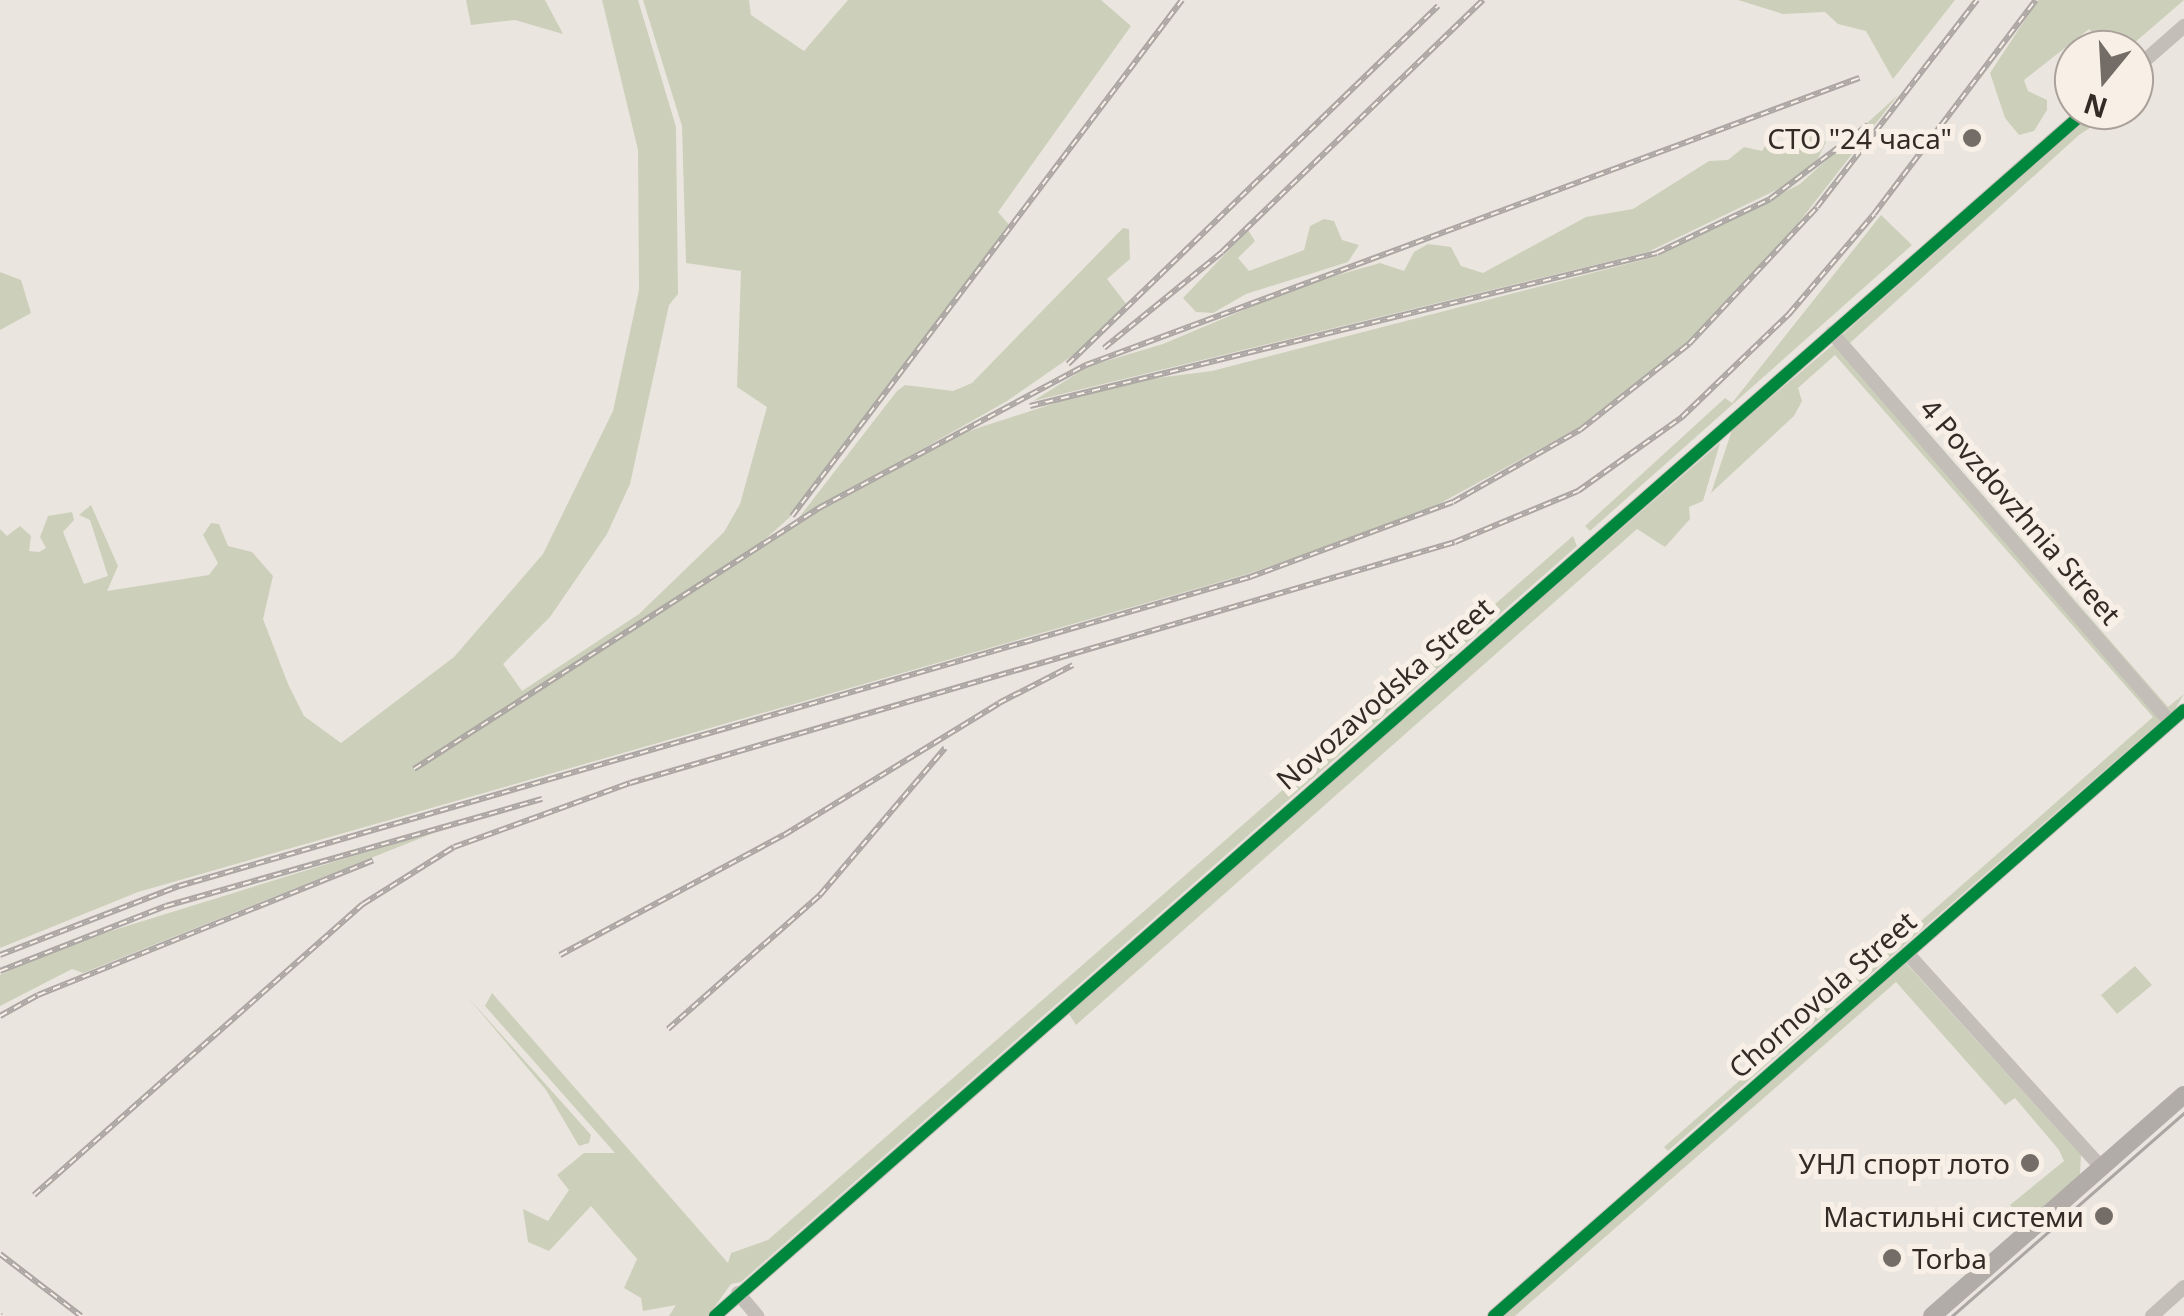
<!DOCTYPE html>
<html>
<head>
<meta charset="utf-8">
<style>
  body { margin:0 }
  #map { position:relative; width:2184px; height:1316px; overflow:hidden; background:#ebe5df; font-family:"Noto Sans",sans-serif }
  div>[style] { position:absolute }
  .green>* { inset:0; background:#ccd0ba }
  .minor>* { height:14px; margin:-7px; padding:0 7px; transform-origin:7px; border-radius:7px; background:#c4beb8 }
  .major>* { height:18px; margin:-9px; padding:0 9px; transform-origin:9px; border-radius:9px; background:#b2aca8 }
  .tram>* { height:2.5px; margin:-1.25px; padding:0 1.25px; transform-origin:1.25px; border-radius:1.25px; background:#aba6a3 }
  .rail>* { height:6px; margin-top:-3px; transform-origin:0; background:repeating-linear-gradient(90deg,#f8f0e6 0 8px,#aba6a3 0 16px); box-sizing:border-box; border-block:2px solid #aba6a3 }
  .cycleway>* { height:12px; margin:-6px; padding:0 6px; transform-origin:6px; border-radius:6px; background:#00873e }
  .dots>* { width:28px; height:28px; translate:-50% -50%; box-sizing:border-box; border:5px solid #f8f0e6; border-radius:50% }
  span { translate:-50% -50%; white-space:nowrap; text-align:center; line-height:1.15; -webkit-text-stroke:10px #f8f0e6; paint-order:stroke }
  .poi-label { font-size:28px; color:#342b27 }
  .right { translate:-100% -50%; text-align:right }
  .left { translate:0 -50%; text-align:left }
  .street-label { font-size:28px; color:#342b27 }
  .north { position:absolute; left:2054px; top:30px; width:100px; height:100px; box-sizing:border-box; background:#f8f0e6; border:2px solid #aaa19a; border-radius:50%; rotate:198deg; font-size:28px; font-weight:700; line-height:40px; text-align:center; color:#342b27 }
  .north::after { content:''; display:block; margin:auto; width:35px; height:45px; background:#746c67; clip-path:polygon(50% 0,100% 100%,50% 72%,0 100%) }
</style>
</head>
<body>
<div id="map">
  <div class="green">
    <i style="clip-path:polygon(466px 0,545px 0,563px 34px,515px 20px,471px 25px)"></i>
    <i style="clip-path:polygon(602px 0,638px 0,676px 127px,678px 294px,669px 305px,630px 484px,607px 534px,550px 617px,503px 664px,522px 691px,639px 614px,724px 532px,740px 504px,767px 407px,737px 387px,741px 271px,686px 263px,682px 126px,643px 0,749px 0,751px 15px,804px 51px,848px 0,1101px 0,1131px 26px,998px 212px,1010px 226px,800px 508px,743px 559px,539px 691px,819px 511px,950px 437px,1117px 383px,1212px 371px,1658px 256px,1800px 184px,1898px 95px,1779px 248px,1688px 343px,1578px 428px,1415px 517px,1251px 573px,138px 892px,0 948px,0 529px,7px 536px,20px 526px,31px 536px,29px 551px,39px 552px,46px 548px,40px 537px,48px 516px,72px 512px,74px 520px,63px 532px,84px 584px,108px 576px,90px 520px,79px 515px,91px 505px,118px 566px,107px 591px,209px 575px,218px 563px,203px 535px,211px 523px,219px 524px,228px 546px,252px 552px,273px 576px,263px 619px,288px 684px,304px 716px,341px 743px,454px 657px,543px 554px,613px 411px,639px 290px,638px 150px)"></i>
    <i style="clip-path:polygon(1738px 0,1955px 0,1893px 79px,1866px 31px,1838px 24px,1825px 12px,1783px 14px)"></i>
    <i style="clip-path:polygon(2038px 0,2184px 0,2126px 50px,2107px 50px,2089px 29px,2024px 80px,2028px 91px,2047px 100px,2047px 110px,2034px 131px,2019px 135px,2005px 118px,1990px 73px)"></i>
    <i style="clip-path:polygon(2097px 110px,2117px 110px,2079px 135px,1850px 343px,2168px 707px,2184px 694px,2172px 714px,1841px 336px)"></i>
    <i style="clip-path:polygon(1818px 132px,1826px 142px,1814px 167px,1797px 180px,1648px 252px,1033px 401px,1089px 366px,1163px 344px,1303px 285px,1380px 263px,1404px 271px,1414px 252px,1428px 244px,1451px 247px,1461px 266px,1483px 273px,1586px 217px,1633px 209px,1709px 161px,1728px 160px,1744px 147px,1762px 151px,1769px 140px,1784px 143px)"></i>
    <i style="clip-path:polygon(1881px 215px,1912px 245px,1590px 531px,1585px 526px,1725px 398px,1732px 403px)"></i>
    <i style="clip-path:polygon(1324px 219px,1334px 221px,1342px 240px,1359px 245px,1348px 262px,1246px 294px,1213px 313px,1196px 312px,1183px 298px,1248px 230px,1255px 241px,1238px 258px,1249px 271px,1304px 250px,1310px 226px)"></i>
    <i style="clip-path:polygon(1123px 228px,1129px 229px,1130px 259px,1107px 279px,1127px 305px,1085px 347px,1007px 401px,797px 520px,897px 391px,905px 385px,953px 391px,972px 383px)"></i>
    <i style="clip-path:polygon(0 272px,21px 280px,31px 313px,0 330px)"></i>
    <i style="clip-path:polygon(1835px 343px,2163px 719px,1668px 1151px,1664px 1147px,2153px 717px,1835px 355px,1798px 388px,1802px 401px,1794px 416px,1711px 493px,1732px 430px)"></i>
    <i style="clip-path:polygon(1720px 443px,1703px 501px,1689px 507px,1690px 519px,1665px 547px,1637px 529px,1076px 1025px,1067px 1011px)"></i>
    <i style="clip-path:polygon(1573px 536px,1577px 546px,741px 1282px,731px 1284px,708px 1316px,669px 1316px,676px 1305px,643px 1311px,641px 1298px,624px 1288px,637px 1259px,591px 1206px,549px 1251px,528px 1242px,523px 1209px,548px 1221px,569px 1190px,557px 1175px,584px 1153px,615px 1153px,485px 1006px,492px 993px,728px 1263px,731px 1253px,768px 1240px)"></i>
    <i style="clip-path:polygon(456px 824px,83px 973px,72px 969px,0 1006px,0 975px,59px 947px)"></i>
    <i style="clip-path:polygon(1905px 962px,2081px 1155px,2080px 1175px,2026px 1222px,2010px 1205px,2064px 1161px,2059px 1150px,2015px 1098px,2005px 1105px,1896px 982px,1515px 1316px,1501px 1316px)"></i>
    <i style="clip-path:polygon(2135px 966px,2152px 985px,2117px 1014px,2101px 995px)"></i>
    <i style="clip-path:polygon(466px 995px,591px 1135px,589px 1143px,579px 1146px,546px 1090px)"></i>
  </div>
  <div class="minor">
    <i style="left:2134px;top:70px;width:67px;rotate:-41.3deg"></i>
    <i style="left:1832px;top:333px;width:515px;rotate:49.01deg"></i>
    <i style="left:1907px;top:953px;width:290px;rotate:47.8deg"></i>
    <i style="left:738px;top:1293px;width:30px;rotate:50deg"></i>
    <i style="left:715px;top:1316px;width:1827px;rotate:-41.32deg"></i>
    <i style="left:1494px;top:1316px;width:918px;rotate:-41.29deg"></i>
    <i style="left:2152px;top:1316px;width:43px;rotate:-42.2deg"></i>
  </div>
  <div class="major">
    <i style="left:1932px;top:1316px;width:335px;rotate:-41.3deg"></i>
  </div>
  <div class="tram">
    <i style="left:1952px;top:1316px;width:308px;rotate:-41.2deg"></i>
  </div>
  <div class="rail">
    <i style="left:1104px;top:348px;width:152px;rotate:-39.1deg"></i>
    <i style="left:1222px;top:252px;width:363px;rotate:-44deg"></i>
    <i style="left:1068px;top:364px;width:515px;rotate:-44.06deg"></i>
    <i style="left:1030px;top:406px;width:645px;rotate:-13.71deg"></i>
    <i style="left:1657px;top:253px;width:125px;rotate:-25.5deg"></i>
    <i style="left:1770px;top:199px;width:123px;rotate:-37.1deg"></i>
    <i style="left:792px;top:516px;width:647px;rotate:-52.92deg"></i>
    <i style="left:414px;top:769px;width:482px;rotate:-32.8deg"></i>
    <i style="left:819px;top:508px;width:303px;rotate:-28.2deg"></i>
    <i style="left:1086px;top:365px;width:825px;rotate:-20.37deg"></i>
    <i style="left:0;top:955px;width:192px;rotate:-21.1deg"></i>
    <i style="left:179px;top:886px;width:1115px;rotate:-16.09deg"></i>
    <i style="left:1250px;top:577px;width:216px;rotate:-20.3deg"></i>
    <i style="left:1453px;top:502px;width:146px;rotate:-29.6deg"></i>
    <i style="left:1580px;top:430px;width:139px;rotate:-38.3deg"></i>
    <i style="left:1689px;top:344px;width:187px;rotate:-46.9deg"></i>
    <i style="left:1817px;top:207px;width:262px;rotate:-52.3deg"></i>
    <i style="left:560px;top:955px;width:254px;rotate:-28.2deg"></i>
    <i style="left:784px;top:835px;width:252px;rotate:-31.5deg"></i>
    <i style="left:999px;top:703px;width:83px;rotate:-27.2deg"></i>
    <i style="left:0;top:971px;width:178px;rotate:-21.4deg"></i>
    <i style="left:166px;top:906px;width:391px;rotate:-15.9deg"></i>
    <i style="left:0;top:1016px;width:43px;rotate:-28.9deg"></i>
    <i style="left:38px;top:995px;width:361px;rotate:-21.9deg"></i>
    <i style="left:668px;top:1029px;width:203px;rotate:-41.4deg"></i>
    <i style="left:820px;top:895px;width:193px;rotate:-49.6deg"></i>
    <i style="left:34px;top:1195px;width:439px;rotate:-41.5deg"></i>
    <i style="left:363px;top:904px;width:107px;rotate:-32.1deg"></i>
    <i style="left:454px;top:847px;width:187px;rotate:-20deg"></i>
    <i style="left:630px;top:783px;width:859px;rotate:-16.28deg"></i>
    <i style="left:1455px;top:542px;width:133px;rotate:-22.5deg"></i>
    <i style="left:1578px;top:491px;width:128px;rotate:-35.4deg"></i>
    <i style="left:1682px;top:417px;width:149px;rotate:-43.9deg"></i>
    <i style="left:1789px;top:314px;width:131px;rotate:-49.6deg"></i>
    <i style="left:1874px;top:214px;width:268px;rotate:-52.9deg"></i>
    <i style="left:0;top:1254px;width:102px;rotate:37.4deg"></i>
    <i style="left:0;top:1315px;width:1px;rotate:45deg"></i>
  </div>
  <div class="cycleway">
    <i style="left:715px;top:1316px;width:1827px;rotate:-41.32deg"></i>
    <i style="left:1494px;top:1316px;width:918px;rotate:-41.29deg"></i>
  </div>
  <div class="dots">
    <i style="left:1972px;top:138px;background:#746c67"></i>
    <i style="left:2030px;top:1163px;background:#746c67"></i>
    <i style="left:2104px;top:1216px;background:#746c67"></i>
    <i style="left:1892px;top:1258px;background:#746c67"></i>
  </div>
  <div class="poi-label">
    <span class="right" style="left:1952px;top:138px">СТО "24 часа"</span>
    <span class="right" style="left:2010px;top:1163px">УНЛ спорт лото</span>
    <span class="right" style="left:2084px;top:1216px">Мастильні системи</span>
    <span class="left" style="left:1912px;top:1258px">Torba</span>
  </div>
  <div class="street-label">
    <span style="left:2021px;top:511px;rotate:49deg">4 Povzdovzhnia Street</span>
    <span style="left:1384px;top:693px;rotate:-41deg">Novozavodska Street</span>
    <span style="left:1822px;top:994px;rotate:-41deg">Chornovola Street</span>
  </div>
  <div class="north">N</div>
</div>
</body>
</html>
